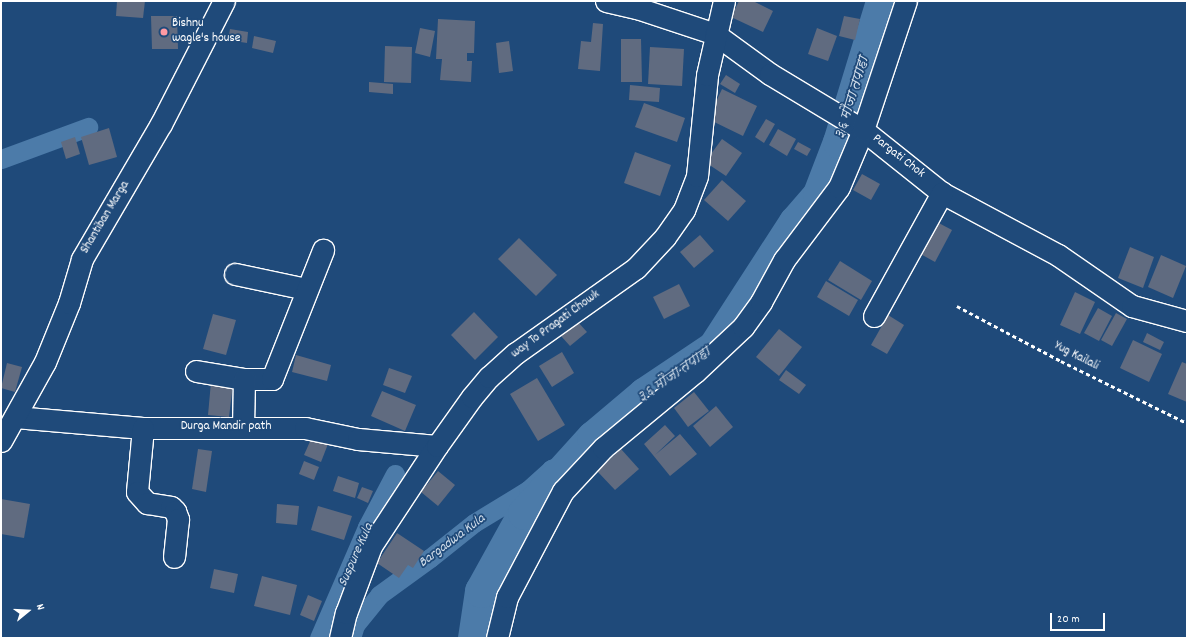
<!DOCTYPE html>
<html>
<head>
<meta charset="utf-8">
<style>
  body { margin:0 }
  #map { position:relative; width:1188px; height:639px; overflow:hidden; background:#1f4a7a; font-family:Dekko,"Playpen Sans Deva",sans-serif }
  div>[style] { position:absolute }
  .canal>* { height:19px; margin:-9.5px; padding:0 9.5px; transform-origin:9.5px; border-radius:9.5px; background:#4c7ba9 }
  .river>* { height:33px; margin:-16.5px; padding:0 16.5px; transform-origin:16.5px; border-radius:16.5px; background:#4c7ba9 }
  .building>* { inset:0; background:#606b80 }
  .path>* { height:2.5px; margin-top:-1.25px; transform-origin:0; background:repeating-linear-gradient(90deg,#fff 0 4px,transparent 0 7px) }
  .roads { filter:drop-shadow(1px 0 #fff) drop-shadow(-1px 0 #fff) drop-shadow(0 1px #fff) drop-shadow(0 -1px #fff) }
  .minor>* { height:21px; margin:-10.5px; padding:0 10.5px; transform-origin:10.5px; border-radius:10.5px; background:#1f4a7a }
  .dots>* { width:11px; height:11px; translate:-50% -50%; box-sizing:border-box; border:2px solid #1f4a7a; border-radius:50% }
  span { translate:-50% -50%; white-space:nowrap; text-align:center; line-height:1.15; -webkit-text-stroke:3.5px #1f4a7a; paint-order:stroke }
  .poi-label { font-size:13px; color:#fff }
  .left { translate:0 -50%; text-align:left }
  .street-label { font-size:13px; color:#fff }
  .water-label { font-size:14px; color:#d2deea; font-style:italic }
  .frame { position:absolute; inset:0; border:2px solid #fff; pointer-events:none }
  .north { position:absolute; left:8px; top:591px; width:40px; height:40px; -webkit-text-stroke:3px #1f4a7a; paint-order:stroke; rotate:72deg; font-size:11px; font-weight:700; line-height:16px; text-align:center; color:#fff }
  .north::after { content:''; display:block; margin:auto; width:14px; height:18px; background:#fff; clip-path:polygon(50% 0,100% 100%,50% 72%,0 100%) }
  .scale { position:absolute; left:1050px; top:613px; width:55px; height:18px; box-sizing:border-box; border:2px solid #fff; border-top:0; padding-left:5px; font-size:12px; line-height:14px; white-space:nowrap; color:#fff; -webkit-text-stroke:3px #1f4a7a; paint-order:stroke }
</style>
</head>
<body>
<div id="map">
  <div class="canal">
    <i style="left:1px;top:159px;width:93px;rotate:-20.2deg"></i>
    <i style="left:319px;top:638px;width:121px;rotate:-66.6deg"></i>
    <i style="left:367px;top:527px;width:60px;rotate:-62.2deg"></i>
    <i style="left:351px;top:638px;width:14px;rotate:-73deg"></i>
    <i style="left:355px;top:625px;width:38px;rotate:-51deg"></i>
    <i style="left:379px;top:595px;width:63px;rotate:-36deg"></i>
    <i style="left:430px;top:558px;width:56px;rotate:-38.5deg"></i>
    <i style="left:474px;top:523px;width:63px;rotate:-31.4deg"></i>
    <i style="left:528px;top:490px;width:31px;rotate:-42deg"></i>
    <i style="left:551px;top:469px;width:20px;rotate:-20deg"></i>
  </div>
  <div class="river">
    <i style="left:474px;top:638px;width:48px;rotate:-81.5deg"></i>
    <i style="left:481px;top:591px;width:89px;rotate:-61.1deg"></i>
    <i style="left:524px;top:513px;width:103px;rotate:-47.8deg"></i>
    <i style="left:593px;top:437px;width:67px;rotate:-40.1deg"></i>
    <i style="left:644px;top:394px;width:84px;rotate:-33.9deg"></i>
    <i style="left:714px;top:347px;width:149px;rotate:-57.1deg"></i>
    <i style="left:795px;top:222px;width:37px;rotate:-49deg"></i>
    <i style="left:819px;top:194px;width:56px;rotate:-69deg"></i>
    <i style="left:839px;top:142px;width:147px;rotate:-73deg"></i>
  </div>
  <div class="building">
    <i style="clip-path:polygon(117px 1px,145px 1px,143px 18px,116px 16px)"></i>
    <i style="clip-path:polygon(739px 1px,753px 1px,773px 11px,763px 32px,731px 17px)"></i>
    <i style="clip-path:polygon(151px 16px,177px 16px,178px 49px,152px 49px)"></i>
    <i style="clip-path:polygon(844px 16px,860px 19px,855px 40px,839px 36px)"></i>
    <i style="clip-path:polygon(438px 19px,475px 21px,474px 53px,467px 53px,467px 61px,472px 61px,471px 82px,440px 80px,442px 59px,436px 59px)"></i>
    <i style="clip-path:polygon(593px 23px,603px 24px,600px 71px,578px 69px,581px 41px,591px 42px)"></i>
    <i style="clip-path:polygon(420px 28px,435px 31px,430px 57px,415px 53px)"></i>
    <i style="clip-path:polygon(817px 28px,837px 36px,828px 61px,808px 54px)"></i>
    <i style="clip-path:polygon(230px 29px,248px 32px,247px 43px,228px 40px)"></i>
    <i style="clip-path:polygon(254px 36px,276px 41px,273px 53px,252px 48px)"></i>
    <i style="clip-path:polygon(621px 39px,641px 39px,642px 82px,621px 82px)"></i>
    <i style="clip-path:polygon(509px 41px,513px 71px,499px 73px,496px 43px)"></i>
    <i style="clip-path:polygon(385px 46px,412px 47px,411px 83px,384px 82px)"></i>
    <i style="clip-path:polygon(650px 47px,684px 49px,682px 86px,648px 84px)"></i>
    <i style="clip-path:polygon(726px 75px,740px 84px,735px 93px,720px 84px)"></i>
    <i style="clip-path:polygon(369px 82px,393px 84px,393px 94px,369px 92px)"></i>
    <i style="clip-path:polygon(630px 85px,660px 88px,659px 102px,629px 100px)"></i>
    <i style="clip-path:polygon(722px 89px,757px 106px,743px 136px,708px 119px)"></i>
    <i style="clip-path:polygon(644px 103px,685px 118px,677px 142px,635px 127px)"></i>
    <i style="clip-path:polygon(766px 119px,775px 124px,764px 143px,755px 137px)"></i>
    <i style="clip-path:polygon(109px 128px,117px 157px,89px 165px,81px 137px)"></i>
    <i style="clip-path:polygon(778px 129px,796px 139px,787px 156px,769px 145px)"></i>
    <i style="clip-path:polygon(75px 137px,80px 154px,66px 159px,61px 142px)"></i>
    <i style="clip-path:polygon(722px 139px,742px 153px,726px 176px,705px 162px)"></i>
    <i style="clip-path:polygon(798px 142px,811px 149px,807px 156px,794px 149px)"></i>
    <i style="clip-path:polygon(635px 152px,671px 165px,660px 196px,624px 183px)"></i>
    <i style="clip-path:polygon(862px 174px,880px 184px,871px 200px,853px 190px)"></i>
    <i style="clip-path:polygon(722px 180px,746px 201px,728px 221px,704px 200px)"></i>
    <i style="clip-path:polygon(933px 220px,952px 230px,935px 262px,915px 251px)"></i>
    <i style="clip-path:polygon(700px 235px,714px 251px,694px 268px,680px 252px)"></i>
    <i style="clip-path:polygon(519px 238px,557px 275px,536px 296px,498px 259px)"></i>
    <i style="clip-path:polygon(1130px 247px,1154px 257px,1143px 288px,1118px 278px)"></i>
    <i style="clip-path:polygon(1161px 255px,1186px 266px,1173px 298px,1148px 287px)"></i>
    <i style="clip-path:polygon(840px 261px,872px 281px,861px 300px,828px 280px)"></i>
    <i style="clip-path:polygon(826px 281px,858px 300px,849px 316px,817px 297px)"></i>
    <i style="clip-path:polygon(679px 284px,690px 306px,664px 319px,653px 297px)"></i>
    <i style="clip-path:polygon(1075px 292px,1095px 302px,1080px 334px,1060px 325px)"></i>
    <i style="clip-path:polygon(1098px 308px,1112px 316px,1099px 341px,1084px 333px)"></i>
    <i style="clip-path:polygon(474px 312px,498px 337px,475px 360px,451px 335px)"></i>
    <i style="clip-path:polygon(1116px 313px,1127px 319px,1112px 346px,1101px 340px)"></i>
    <i style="clip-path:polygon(213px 314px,236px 320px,226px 355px,203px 349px)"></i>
    <i style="clip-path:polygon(888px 315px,904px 325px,887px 354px,871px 345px)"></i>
    <i style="clip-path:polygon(577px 321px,587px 332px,570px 346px,561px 336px)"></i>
    <i style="clip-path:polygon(779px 329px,802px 347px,779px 376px,756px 357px)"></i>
    <i style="clip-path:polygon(1147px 333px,1164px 342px,1160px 350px,1143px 342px)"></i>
    <i style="clip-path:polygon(1133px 340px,1162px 354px,1149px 382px,1120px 368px)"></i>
    <i style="clip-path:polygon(562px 352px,574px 373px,552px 387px,539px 366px)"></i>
    <i style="clip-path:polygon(296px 355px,331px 365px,327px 381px,292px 372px)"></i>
    <i style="clip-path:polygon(1182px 362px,1187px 364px,1187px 402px,1168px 394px)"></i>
    <i style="clip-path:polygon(7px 363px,22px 367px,15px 392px,1px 388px)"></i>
    <i style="clip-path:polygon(389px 368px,412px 376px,405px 393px,383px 385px)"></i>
    <i style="clip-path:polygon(786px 370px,806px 385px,799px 394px,779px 380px)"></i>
    <i style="clip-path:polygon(537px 378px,565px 425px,538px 441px,510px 394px)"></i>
    <i style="clip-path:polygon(211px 382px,233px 384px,229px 417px,208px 415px)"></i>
    <i style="clip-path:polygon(382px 391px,416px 405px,405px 431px,371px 416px)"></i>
    <i style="clip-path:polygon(694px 392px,709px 411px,688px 427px,674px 408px)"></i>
    <i style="clip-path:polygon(716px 406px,733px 427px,710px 447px,693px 426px)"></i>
    <i style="clip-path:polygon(665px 425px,675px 436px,655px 455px,680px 434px,697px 454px,670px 476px,644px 444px)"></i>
    <i style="clip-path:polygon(312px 437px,328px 444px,321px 462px,304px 455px)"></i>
    <i style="clip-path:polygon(198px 449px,212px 451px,206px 492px,192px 489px)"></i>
    <i style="clip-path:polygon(621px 449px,639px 469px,615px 490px,597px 471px)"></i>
    <i style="clip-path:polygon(304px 461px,319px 467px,314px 480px,299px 474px)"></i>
    <i style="clip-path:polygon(438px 471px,455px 485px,438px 506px,421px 492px)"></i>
    <i style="clip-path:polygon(338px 476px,359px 483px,355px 498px,333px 491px)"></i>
    <i style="clip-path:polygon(362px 487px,373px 491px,368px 503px,357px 498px)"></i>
    <i style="clip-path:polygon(1px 499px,30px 504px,24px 538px,1px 534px)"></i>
    <i style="clip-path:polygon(277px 504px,299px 506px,297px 525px,276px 523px)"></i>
    <i style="clip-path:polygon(318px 506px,352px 516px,344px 540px,311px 530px)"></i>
    <i style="clip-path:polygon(397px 533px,424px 551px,413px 568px,408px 565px,399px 578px,377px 563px)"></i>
    <i style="clip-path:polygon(214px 569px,238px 574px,234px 593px,210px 588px)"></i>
    <i style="clip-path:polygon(262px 576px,297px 585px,290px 615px,254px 606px)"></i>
    <i style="clip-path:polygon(308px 595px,322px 601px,314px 621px,300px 615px)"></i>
  </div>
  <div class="path">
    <i style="left:957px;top:306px;width:118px;rotate:27.9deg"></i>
    <i style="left:1061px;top:361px;width:140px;rotate:26.2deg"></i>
  </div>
  <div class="roads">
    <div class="minor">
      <i style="left:606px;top:1px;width:32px;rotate:13deg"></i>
      <i style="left:637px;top:8px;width:82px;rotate:18.4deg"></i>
      <i style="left:715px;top:34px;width:68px;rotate:36deg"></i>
      <i style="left:770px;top:74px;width:109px;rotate:31.1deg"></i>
      <i style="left:863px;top:130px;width:101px;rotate:38.6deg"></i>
      <i style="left:942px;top:193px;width:132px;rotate:28.1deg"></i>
      <i style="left:1058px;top:255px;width:90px;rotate:34.6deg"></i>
      <i style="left:1132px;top:306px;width:57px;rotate:15.3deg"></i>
      <i style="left:235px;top:274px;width:73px;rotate:11.9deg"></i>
      <i style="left:874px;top:316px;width:141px;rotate:-61.1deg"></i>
      <i style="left:196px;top:371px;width:49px;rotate:9.5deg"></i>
      <i style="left:244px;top:379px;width:28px"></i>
      <i style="left:272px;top:379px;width:139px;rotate:-68.4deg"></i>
      <i style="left:15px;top:417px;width:128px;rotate:4.9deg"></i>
      <i style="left:143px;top:428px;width:162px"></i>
      <i style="left:305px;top:428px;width:54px;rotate:11.7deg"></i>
      <i style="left:358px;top:439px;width:79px;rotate:5.1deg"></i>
      <i style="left:243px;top:427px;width:48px;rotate:-88.8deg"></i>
      <i style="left:143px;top:428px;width:64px;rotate:95.4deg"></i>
      <i style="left:137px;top:492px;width:15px;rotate:48deg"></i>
      <i style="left:147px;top:503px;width:24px;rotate:9deg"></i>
      <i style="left:171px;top:507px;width:6px;rotate:45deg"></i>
      <i style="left:175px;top:511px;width:9px;rotate:69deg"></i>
      <i style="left:178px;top:519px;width:38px;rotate:96deg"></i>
      <i style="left:1px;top:441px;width:90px;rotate:-60.9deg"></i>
      <i style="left:45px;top:362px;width:64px;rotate:-67.9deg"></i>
      <i style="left:69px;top:303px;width:46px;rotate:-73.5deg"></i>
      <i style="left:82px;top:259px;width:156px;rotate:-59.7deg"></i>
      <i style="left:161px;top:124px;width:138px;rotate:-62.9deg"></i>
      <i style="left:340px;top:638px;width:26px;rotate:-77deg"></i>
      <i style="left:346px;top:613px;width:72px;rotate:-69.5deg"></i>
      <i style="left:371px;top:546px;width:120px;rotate:-56.6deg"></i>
      <i style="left:437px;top:446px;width:60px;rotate:-54.5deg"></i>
      <i style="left:472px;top:397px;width:26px;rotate:-50deg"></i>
      <i style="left:489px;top:377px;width:36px;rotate:-42deg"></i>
      <i style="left:516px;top:353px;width:147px;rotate:-35.3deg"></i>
      <i style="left:636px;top:268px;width:42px;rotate:-46.9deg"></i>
      <i style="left:665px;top:237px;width:33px;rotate:-55deg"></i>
      <i style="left:684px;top:210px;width:36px;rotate:-69deg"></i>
      <i style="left:697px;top:176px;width:101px;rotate:-84.3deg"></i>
      <i style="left:707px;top:75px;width:76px;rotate:-77.1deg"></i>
      <i style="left:497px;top:638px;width:42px;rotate:-76.3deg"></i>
      <i style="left:507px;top:597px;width:120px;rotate:-62.2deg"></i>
      <i style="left:563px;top:491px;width:59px;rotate:-47.1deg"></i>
      <i style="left:603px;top:448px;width:119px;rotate:-39.6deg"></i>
      <i style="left:695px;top:372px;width:66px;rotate:-43.2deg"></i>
      <i style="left:743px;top:327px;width:31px;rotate:-54deg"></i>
      <i style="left:761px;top:302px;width:48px;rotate:-61.3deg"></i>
      <i style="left:784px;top:260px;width:91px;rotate:-53deg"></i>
      <i style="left:839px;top:187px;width:62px;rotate:-67.2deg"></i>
      <i style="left:863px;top:130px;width:136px;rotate:-71.6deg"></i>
    </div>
  </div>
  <div class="dots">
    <i style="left:164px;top:32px;background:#ff9aa2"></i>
  </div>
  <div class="poi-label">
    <span class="left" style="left:172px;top:32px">Bishnu<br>wagle's house</span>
  </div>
  <div class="street-label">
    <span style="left:898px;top:157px;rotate:38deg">Pargati Chok</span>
    <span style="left:106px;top:218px;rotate:-59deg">Shantiban Marga</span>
    <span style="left:556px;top:325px;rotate:-36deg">way To Pragati Chowk</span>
    <span style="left:1076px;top:357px;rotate:27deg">Yug Kailali</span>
    <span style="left:226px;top:427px">Durga Mandir path</span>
  </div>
  <div class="water-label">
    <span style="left:852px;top:98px;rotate:-73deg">३६ मौजा तपाहा</span>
    <span style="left:674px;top:375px;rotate:-35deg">३६ मौजा तपाहा</span>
    <span style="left:452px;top:541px;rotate:-37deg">Bargadwa Kula</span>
    <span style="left:356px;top:555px;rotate:-66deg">Suspure Kula</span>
  </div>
  <div class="frame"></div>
  <div class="north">N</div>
  <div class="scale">20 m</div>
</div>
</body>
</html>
